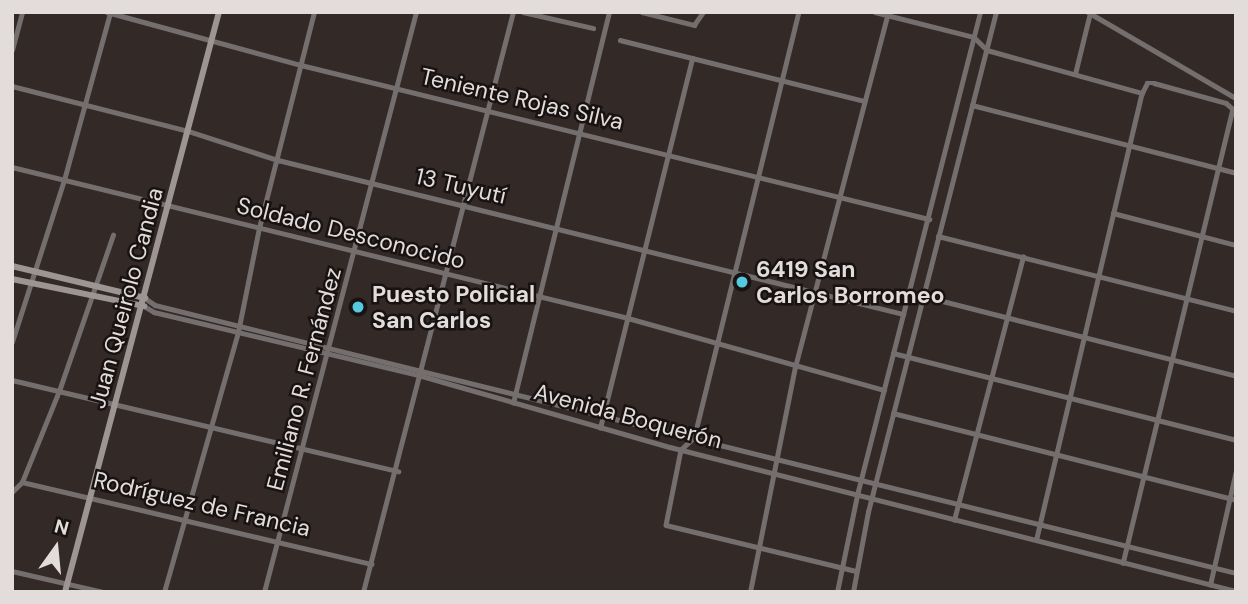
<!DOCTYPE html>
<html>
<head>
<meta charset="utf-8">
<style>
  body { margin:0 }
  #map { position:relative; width:1248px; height:604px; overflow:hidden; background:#332927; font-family:"DM Sans",sans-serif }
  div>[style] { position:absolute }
  .street>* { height:4.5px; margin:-2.25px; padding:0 2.25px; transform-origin:2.25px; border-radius:2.25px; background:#746f6e }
  .secondary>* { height:6px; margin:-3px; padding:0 3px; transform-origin:3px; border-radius:3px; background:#9d9593 }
  .dots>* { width:19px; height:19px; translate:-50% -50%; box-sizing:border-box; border:4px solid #181312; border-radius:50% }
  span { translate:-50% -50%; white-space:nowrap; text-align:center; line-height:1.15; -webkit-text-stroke:5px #181312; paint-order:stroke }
  .street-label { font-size:23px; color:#e2dcda }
  .poi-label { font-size:23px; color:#e2dcda; font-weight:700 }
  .left { translate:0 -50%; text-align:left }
  .frame { position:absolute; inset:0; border:14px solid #e2dcda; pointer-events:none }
  .north { position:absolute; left:21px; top:513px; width:70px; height:70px; -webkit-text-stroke:5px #181312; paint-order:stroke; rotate:15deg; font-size:19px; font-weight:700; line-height:28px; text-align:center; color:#e2dcda }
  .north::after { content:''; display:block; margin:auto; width:24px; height:32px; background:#e2dcda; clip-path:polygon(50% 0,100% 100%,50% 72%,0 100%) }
</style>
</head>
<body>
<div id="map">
  <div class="street">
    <i style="left:107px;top:12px;width:201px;rotate:15.3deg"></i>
    <i style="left:301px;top:65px;width:647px;rotate:13.78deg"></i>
    <i style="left:523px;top:12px;width:72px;rotate:12.9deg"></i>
    <i style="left:642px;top:12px;width:54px;rotate:14deg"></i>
    <i style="left:694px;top:25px;width:16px;rotate:-55deg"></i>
    <i style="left:799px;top:12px;width:438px;rotate:103.8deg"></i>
    <i style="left:695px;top:437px;width:19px;rotate:137deg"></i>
    <i style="left:681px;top:450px;width:76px;rotate:101.3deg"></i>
    <i style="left:666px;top:525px;width:195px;rotate:13.6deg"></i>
    <i style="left:875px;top:12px;width:102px;rotate:14.2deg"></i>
    <i style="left:974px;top:37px;width:18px;rotate:45deg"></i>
    <i style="left:987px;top:50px;width:161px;rotate:15.5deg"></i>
    <i style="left:1088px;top:12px;width:171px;rotate:30.2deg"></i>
    <i style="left:620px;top:40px;width:252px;rotate:14deg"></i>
    <i style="left:12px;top:50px;width:39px;rotate:-75deg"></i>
    <i style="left:1075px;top:74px;width:59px;rotate:-76.2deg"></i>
    <i style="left:12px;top:86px;width:182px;rotate:14.3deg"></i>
    <i style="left:188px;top:131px;width:95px;rotate:17.9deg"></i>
    <i style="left:278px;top:160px;width:644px;rotate:13.84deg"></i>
    <i style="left:972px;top:105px;width:273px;rotate:14.4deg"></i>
    <i style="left:12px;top:167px;width:634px;rotate:13.77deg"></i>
    <i style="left:628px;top:318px;width:266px;rotate:15.7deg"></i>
    <i style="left:1113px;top:213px;width:127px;rotate:14.6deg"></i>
    <i style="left:938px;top:236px;width:307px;rotate:14.1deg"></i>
    <i style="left:923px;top:296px;width:323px;rotate:14.3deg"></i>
    <i style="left:145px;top:298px;width:12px;rotate:35deg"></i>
    <i style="left:155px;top:305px;width:1114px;rotate:13.92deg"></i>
    <i style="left:144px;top:306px;width:12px;rotate:31deg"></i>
    <i style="left:154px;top:312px;width:276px;rotate:13.4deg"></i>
    <i style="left:422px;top:376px;width:258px;rotate:16deg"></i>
    <i style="left:670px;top:447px;width:584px;rotate:14.27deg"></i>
    <i style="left:12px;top:342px;width:170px;rotate:-72.2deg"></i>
    <i style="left:64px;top:180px;width:173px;rotate:-74.6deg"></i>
    <i style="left:893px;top:353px;width:354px;rotate:14.2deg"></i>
    <i style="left:12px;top:380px;width:397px;rotate:13.3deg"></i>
    <i style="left:513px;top:403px;width:403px;rotate:-76.2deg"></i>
    <i style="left:893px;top:413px;width:354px;rotate:14.2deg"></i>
    <i style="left:600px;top:428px;width:381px;rotate:-76deg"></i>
    <i style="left:22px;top:482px;width:359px;rotate:13.2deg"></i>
    <i style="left:12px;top:492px;width:14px;rotate:-45deg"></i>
    <i style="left:22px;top:482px;width:98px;rotate:-67.9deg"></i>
    <i style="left:59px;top:391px;width:165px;rotate:-70.9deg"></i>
    <i style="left:954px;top:520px;width:272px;rotate:-75.3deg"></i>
    <i style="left:1036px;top:540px;width:459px;rotate:-76.7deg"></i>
    <i style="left:1142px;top:93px;width:11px;rotate:-63deg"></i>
    <i style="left:1147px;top:83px;width:7px"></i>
    <i style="left:1154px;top:83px;width:75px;rotate:15.5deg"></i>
    <i style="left:1226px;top:103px;width:9px;rotate:41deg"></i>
    <i style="left:1233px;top:109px;width:467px;rotate:103.6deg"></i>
    <i style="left:12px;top:571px;width:94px;rotate:12.9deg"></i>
    <i style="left:1210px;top:585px;width:117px;rotate:-77.2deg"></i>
    <i style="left:164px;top:592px;width:270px;rotate:-74.1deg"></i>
    <i style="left:238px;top:332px;width:106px;rotate:-78.6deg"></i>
    <i style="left:259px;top:228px;width:223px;rotate:-75.7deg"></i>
    <i style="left:264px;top:592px;width:600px;rotate:-75.31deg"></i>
    <i style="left:363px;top:592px;width:599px;rotate:-75.5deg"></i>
    <i style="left:750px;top:592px;width:229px;rotate:-78.7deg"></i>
    <i style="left:795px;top:367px;width:367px;rotate:-75.3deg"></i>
    <i style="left:837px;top:592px;width:99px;rotate:-78.3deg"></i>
    <i style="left:857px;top:495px;width:498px;rotate:-75.7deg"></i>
    <i style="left:853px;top:592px;width:81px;rotate:-79.4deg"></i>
    <i style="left:868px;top:512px;width:516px;rotate:-75.64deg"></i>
  </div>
  <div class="secondary">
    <i style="left:12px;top:266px;width:137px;rotate:13.5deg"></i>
    <i style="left:12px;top:279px;width:135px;rotate:11.6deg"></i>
    <i style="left:65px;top:592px;width:600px;rotate:-75.13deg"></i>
  </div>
  <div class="dots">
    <i style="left:742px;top:282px;background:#55cadf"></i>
    <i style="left:358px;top:307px;background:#55cadf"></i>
  </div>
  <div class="street-label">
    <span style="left:522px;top:99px;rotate:13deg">Teniente Rojas Silva</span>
    <span style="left:461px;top:186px;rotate:13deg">13 Tuyutí</span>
    <span style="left:351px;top:233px;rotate:14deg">Soldado Desconocido</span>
    <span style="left:126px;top:298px;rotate:-75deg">Juan Queirolo Candia</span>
    <span style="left:304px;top:379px;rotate:-75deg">Emiliano R. Fernández</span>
    <span style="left:628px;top:416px;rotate:15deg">Avenida Boquerón</span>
    <span style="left:202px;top:504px;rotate:13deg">Rodríguez de Francia</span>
  </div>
  <div class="poi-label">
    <span class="left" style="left:756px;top:282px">6419 San<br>Carlos Borromeo</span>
    <span class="left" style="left:372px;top:307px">Puesto Policial<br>San Carlos</span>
  </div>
  <div class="frame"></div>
  <div class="north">N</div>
</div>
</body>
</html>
